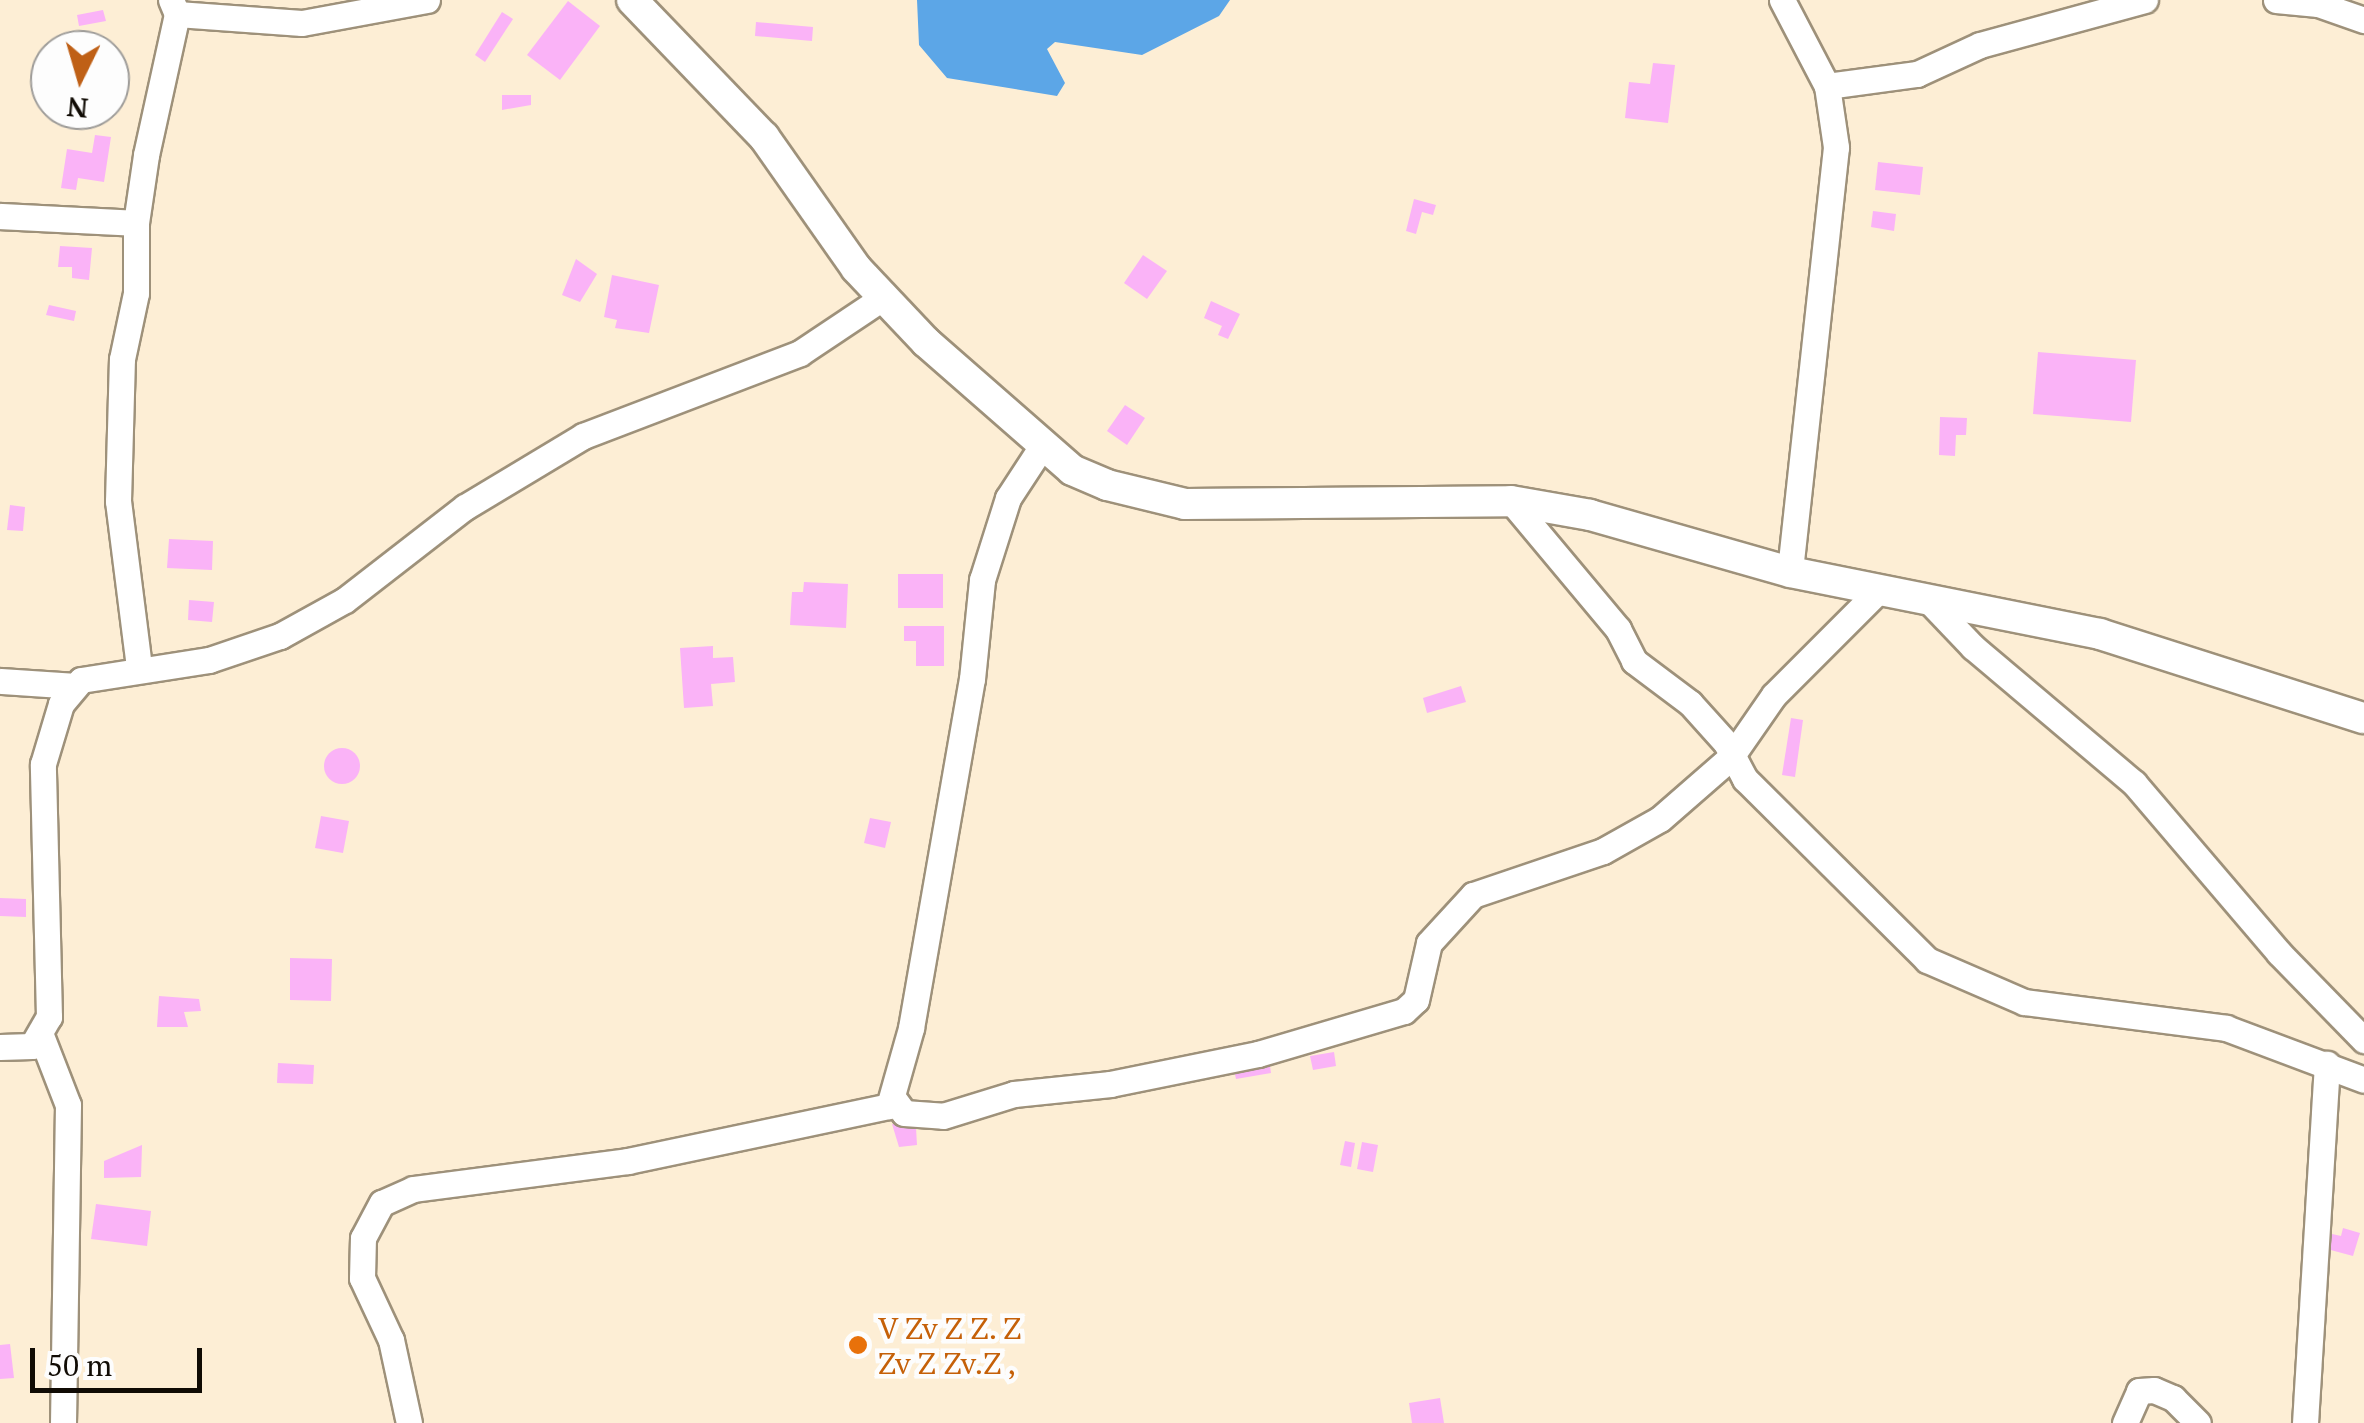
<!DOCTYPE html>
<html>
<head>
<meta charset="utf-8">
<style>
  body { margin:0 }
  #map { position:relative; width:2364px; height:1423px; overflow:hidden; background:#fdeed5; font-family:"PT Serif",serif }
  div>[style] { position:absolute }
  .water>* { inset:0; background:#5ca6e7 }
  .building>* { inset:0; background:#fab3f7 }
  .round { border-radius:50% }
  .roads { filter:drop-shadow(2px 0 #9e917a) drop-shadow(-2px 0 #9e917a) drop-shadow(0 2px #9e917a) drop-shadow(0 -2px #9e917a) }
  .minor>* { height:25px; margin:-12.5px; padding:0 12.5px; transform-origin:12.5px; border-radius:12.5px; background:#fff }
  .tertiary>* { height:30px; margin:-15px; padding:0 15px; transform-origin:15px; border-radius:15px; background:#fff }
  .dots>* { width:28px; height:28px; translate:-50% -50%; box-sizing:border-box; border:5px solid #fdfdfd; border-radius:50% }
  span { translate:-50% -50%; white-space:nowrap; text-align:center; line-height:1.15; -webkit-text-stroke:9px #fdfdfd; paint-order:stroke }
  .food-label { font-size:30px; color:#c56008 }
  .left { translate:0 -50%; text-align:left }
  .north { position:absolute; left:30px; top:30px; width:100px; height:100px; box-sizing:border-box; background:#fdfdfd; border:2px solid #9e9c99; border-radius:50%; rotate:185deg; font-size:28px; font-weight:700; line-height:40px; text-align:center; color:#100b04 }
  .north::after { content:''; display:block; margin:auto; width:35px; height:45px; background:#bf6016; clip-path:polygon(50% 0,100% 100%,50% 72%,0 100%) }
  .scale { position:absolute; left:30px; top:1348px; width:172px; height:45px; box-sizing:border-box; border:5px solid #100b04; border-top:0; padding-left:12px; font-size:30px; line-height:35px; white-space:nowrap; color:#100b04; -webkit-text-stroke:8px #fdfdfd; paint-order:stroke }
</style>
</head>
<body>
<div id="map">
  <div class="water">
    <i style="clip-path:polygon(917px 0,1230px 0,1219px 16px,1142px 55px,1055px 42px,1047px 49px,1065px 83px,1057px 96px,947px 78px,919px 45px)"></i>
  </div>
  <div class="building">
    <i style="clip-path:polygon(568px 1px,600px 26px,560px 80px,527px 55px)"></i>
    <i style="clip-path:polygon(103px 10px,106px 21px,79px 26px,77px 15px)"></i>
    <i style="clip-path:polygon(502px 12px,513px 19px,485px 62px,475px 55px)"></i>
    <i style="clip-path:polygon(756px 22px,813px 27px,812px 41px,755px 36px)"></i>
    <i style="clip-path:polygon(1653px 63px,1675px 65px,1668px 123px,1625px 118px,1629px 82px,1650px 84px)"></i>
    <i style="clip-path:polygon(502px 95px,531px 95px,531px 105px,502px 110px)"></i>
    <i style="clip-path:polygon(95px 135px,111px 137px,104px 182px,78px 178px,76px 190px,61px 188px,67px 149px,92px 153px)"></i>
    <i style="clip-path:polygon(1878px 162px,1923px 167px,1920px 195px,1875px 190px)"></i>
    <i style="clip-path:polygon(1414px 199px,1436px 205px,1433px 215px,1422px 212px,1416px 234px,1406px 231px)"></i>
    <i style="clip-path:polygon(1873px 211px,1896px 214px,1894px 231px,1871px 227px)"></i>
    <i style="clip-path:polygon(60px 246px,92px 248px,89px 280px,72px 278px,72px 267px,58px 267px)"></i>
    <i style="clip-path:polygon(1143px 255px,1167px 271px,1147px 299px,1124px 283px)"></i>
    <i style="clip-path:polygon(576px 259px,597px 274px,580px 302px,562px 295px)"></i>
    <i style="clip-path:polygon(612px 275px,659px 285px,649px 333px,615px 328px,617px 320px,604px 317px)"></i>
    <i style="clip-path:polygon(1211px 301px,1240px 314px,1228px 339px,1218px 335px,1222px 326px,1204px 318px)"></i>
    <i style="clip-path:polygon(49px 305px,76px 311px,74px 321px,46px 315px)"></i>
    <i style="clip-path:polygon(2038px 352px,2136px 360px,2131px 422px,2033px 414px)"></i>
    <i style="clip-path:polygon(1125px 405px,1145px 418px,1127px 445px,1107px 431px)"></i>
    <i style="clip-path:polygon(1940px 417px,1967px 418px,1966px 435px,1956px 435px,1955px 456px,1939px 455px)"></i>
    <i style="clip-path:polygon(10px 505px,25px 507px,23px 531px,7px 530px)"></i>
    <i style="clip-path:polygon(169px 539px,213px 541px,212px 570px,167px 568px)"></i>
    <i style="clip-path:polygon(898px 574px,943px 574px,943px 608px,898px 608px)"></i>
    <i style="clip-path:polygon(804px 582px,848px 584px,846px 628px,790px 625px,792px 592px,803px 592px)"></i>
    <i style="clip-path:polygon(189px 600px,214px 602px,212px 622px,188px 620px)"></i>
    <i style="clip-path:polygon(904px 626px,944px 626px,944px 666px,916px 666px,916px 641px,904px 641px)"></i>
    <i style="clip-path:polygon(713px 646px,713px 658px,733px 657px,735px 682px,711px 684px,713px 706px,684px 708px,680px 648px)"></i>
    <i style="clip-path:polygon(1461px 686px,1466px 702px,1427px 713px,1423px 698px)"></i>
    <i style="clip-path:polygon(1791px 718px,1803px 720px,1795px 777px,1782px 775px)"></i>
    <i class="round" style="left:324px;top:748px;width:36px;height:36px"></i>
    <i style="clip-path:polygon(321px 816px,349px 821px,343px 853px,315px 848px)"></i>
    <i style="clip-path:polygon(870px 818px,891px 822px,885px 848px,864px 843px)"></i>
    <i style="clip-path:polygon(0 898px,26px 899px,26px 917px,0 916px)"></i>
    <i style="clip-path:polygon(290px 958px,332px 959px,331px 1001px,290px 1000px)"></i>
    <i style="clip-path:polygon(159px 996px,199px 999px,201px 1011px,184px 1012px,188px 1027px,157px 1027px)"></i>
    <i style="clip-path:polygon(1334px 1052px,1336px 1066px,1313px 1070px,1310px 1056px)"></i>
    <i style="clip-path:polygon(1269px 1059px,1271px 1073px,1236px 1079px,1233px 1065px)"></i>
    <i style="clip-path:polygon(278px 1063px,314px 1065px,313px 1084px,277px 1083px)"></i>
    <i style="clip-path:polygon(892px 1124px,916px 1128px,917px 1145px,899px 1147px)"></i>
    <i style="clip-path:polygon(1345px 1141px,1355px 1143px,1351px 1167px,1340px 1165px)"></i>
    <i style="clip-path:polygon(1362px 1142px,1378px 1145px,1373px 1172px,1357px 1169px)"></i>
    <i style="clip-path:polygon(142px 1145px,141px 1177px,104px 1178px,104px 1161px)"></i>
    <i style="clip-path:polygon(96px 1204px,151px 1211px,147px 1246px,91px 1239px)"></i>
    <i style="clip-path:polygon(2343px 1228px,2360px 1233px,2353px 1256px,2327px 1249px,2332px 1234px,2341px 1236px)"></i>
    <i style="clip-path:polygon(10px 1344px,14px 1378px,0 1379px,0 1345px)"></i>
    <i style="clip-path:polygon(1440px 1398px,1444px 1423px,1412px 1423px,1409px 1403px)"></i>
  </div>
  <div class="roads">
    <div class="minor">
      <i style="left:1782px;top:0;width:97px;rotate:62.4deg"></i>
      <i style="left:1827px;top:86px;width:62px;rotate:81.6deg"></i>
      <i style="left:1836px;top:147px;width:427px;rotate:96.2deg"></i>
      <i style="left:2276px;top:0;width:42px;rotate:5.4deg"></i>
      <i style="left:2318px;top:4px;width:49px;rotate:19.2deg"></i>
      <i style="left:177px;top:14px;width:125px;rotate:4.1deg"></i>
      <i style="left:302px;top:23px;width:127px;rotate:-10.4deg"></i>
      <i style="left:1827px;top:86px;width:91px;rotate:-7.6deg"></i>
      <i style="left:1917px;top:74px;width:69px;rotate:-24.7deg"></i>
      <i style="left:1980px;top:45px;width:171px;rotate:-15.3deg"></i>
      <i style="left:0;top:216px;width:136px;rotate:2.9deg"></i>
      <i style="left:1511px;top:501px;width:167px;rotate:50.1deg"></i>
      <i style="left:1618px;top:629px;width:36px;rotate:63deg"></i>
      <i style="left:1634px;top:661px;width:70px;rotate:36.9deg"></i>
      <i style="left:1690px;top:703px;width:54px;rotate:48deg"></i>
      <i style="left:1726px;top:743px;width:41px;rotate:62.2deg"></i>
      <i style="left:1745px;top:779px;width:257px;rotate:44.8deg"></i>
      <i style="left:1927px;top:960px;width:106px;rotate:23.4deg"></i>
      <i style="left:2024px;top:1002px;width:204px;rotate:7.3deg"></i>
      <i style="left:2226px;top:1028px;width:147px;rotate:20.6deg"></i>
      <i style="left:1929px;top:601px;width:64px;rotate:46.3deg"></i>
      <i style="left:1973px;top:647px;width:211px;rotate:40.2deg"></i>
      <i style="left:2134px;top:783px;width:223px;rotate:49.5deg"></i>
      <i style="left:2279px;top:953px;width:122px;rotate:45.7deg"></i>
      <i style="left:139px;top:667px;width:167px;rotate:-97.2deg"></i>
      <i style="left:118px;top:501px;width:142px;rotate:-88.4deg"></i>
      <i style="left:122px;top:359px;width:67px;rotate:-78deg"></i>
      <i style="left:136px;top:293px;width:70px;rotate:-90deg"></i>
      <i style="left:136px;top:223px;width:69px;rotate:-81.6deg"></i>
      <i style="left:146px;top:155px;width:144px;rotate:-77.6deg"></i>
      <i style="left:177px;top:14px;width:15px;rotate:-113deg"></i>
      <i style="left:0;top:681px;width:75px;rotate:3.8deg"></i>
      <i style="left:42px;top:1038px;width:72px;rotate:68.8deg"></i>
      <i style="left:68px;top:1105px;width:318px;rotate:90.9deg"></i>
      <i style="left:0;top:1047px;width:32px;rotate:-2deg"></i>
      <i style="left:32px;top:1046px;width:34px;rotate:-60deg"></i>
      <i style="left:49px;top:1017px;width:253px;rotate:-91.4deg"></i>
      <i style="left:43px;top:764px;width:63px;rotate:-73.3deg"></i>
      <i style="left:61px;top:704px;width:31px;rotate:-50deg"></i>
      <i style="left:81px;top:680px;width:130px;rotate:-8.9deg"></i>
      <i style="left:209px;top:660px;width:75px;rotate:-18.7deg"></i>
      <i style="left:280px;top:636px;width:74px;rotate:-29deg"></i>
      <i style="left:345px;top:600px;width:152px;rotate:-37.8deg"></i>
      <i style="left:465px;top:507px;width:138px;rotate:-31deg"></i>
      <i style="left:583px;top:436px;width:232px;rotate:-20.9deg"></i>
      <i style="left:800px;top:353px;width:102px;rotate:-33.8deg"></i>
      <i style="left:894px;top:1099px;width:17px;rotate:54deg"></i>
      <i style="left:904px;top:1113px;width:39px;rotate:4deg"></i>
      <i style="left:943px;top:1116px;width:74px;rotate:-17.2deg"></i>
      <i style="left:1014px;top:1094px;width:97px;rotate:-5.9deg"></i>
      <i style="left:1110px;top:1084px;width:151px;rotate:-11.5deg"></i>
      <i style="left:1258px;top:1054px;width:152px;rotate:-16.4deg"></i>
      <i style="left:1404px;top:1011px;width:16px;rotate:-43deg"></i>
      <i style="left:1416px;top:1000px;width:58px;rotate:-77.2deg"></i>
      <i style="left:1429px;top:943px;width:65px;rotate:-47.5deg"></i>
      <i style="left:1473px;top:895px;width:137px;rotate:-18.7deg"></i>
      <i style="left:1603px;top:851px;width:65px;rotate:-29.3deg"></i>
      <i style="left:1660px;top:819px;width:94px;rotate:-41.1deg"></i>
      <i style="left:1731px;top:757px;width:75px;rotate:-55.3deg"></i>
      <i style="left:1774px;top:695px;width:150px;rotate:-45deg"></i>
      <i style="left:409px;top:1423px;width:85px;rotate:-102.2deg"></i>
      <i style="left:391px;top:1340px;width:68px;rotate:-115.1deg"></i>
      <i style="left:362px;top:1278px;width:40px;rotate:-88.6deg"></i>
      <i style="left:363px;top:1238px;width:40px;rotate:-62deg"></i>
      <i style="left:382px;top:1203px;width:34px;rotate:-24deg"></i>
      <i style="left:413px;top:1189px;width:217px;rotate:-7.4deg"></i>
      <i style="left:628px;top:1161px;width:267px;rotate:-11.9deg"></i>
      <i style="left:889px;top:1106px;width:81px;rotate:-74.2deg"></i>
      <i style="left:911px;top:1028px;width:354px;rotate:-80.1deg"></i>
      <i style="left:972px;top:679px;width:100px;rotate:-84.2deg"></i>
      <i style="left:982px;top:580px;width:86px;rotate:-72.4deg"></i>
      <i style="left:1008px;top:498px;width:62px;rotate:-56.8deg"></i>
      <i style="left:2125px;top:1423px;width:35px;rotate:-66deg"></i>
      <i style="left:2139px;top:1391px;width:15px;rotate:-4deg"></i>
      <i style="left:2154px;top:1390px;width:21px;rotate:23deg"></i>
      <i style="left:2173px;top:1398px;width:35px;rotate:45deg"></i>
      <i style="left:2305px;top:1423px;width:360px;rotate:-86.5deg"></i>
    </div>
    <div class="tertiary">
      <i style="left:632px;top:0;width:190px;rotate:46.1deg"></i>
      <i style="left:764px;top:137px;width:160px;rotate:54.9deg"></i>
      <i style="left:856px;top:268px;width:102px;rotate:46.6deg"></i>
      <i style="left:926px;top:342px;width:194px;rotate:41.2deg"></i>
      <i style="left:1072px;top:470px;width:38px;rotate:23deg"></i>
      <i style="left:1107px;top:485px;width:80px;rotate:13.7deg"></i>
      <i style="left:1185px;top:504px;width:326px;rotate:-0.5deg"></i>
      <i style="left:1511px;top:501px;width:80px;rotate:10deg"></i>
      <i style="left:1590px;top:515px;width:208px;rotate:15.9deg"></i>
      <i style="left:1790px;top:572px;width:316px;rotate:11.3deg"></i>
      <i style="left:2100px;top:634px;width:277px;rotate:17.7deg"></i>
    </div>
  </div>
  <div class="dots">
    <i style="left:858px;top:1345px;background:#e8710a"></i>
  </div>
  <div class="food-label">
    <span class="left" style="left:878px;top:1345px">V Zv Z Z. Z<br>Zv Z Zv.Z ,</span>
  </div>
  <div class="north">N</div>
  <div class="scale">50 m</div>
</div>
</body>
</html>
